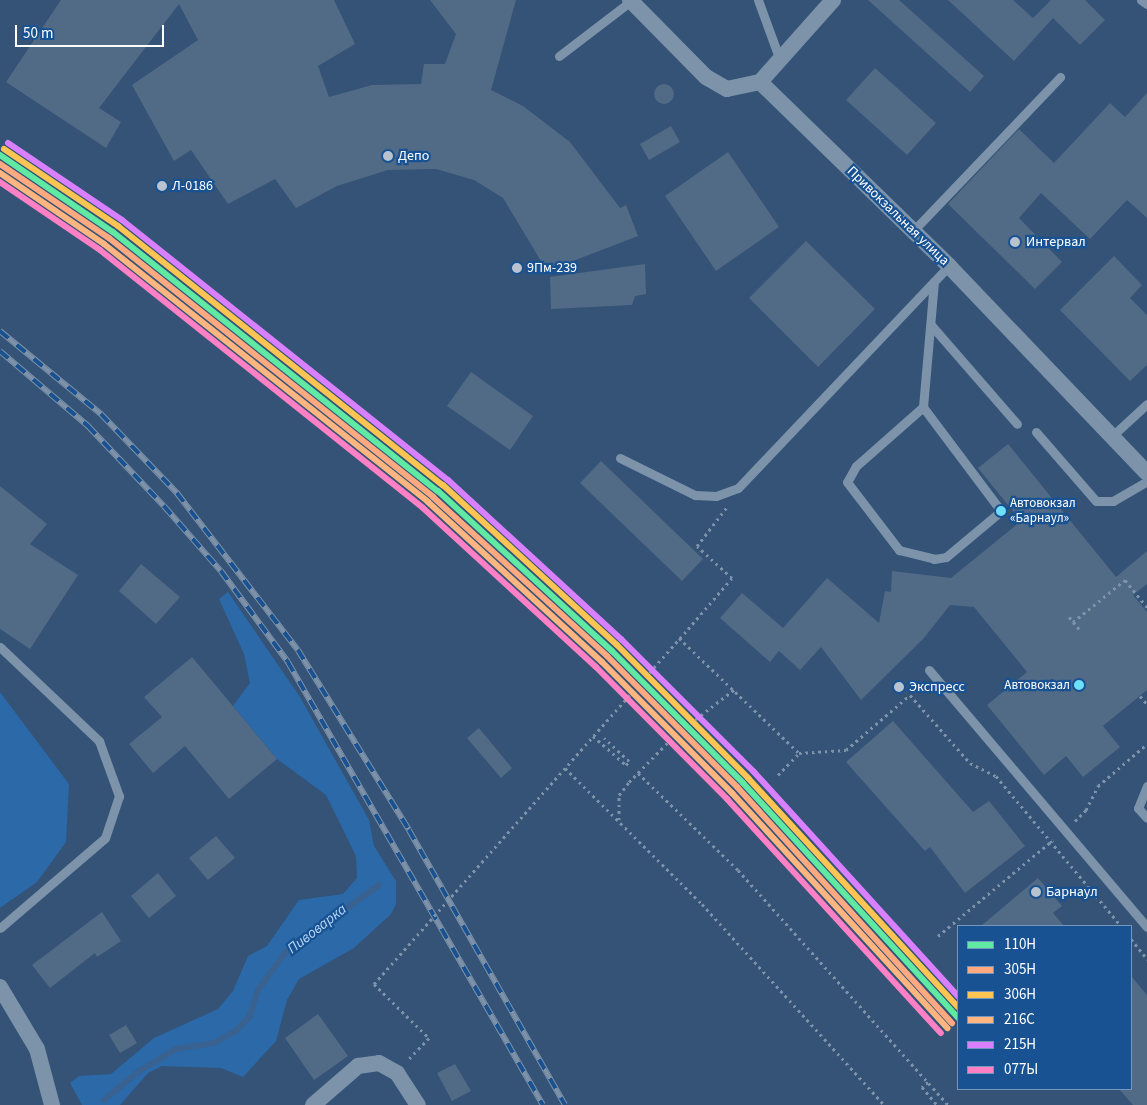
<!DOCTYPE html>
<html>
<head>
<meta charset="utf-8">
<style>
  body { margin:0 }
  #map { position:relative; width:1147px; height:1105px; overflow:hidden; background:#345377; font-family:"Source Sans 3",sans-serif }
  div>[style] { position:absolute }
  .green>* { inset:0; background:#2b69a9 }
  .stream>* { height:6px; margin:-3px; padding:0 3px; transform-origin:3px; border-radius:3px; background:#396290 }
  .building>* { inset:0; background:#516a86 }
  .round { border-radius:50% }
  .path>* { height:3px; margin-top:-1.5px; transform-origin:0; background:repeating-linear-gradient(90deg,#7c93aa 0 2.5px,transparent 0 6.5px) }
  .lane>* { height:9px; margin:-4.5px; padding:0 4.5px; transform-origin:4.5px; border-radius:4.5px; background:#7c93aa }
  .street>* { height:16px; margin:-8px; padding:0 8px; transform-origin:8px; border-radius:8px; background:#7c93aa }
  .rail>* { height:5.5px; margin-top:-2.75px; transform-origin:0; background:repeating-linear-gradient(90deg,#185293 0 11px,#7d92a9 0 22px); box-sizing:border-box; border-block:1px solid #7d92a9 }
  .path-bridge>* { height:3px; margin-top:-1.5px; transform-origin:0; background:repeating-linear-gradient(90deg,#7c93aa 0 2.5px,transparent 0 6.5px) }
  .rail-1>* { height:6px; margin:-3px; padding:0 3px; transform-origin:3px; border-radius:3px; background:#60e9a3 }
  .rail-2>* { height:6px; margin:-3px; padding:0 3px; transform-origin:3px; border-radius:3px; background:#ffa980 }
  .rail-3>* { height:6px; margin:-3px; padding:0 3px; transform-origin:3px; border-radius:3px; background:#fcc553 }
  .rail-4>* { height:6px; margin:-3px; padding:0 3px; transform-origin:3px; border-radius:3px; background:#ffb580 }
  .rail-5>* { height:6px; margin:-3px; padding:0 3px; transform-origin:3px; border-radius:3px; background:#d880ff }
  .rail-6>* { height:6px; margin:-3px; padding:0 3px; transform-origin:3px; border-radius:3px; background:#ff80c5 }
  .dots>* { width:14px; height:14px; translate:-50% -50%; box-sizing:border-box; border:2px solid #185293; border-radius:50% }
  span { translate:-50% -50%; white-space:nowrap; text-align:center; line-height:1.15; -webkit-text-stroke:4.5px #185293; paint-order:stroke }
  .bus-label { font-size:13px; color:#fff }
  .left { translate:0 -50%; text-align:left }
  .right { translate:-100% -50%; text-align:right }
  .poi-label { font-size:14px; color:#fff }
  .street-label { font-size:14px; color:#fff }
  .water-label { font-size:15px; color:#b4d5f7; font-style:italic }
  .legend { position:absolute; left:957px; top:925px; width:175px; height:165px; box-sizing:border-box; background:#185293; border:1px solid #7497be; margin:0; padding:6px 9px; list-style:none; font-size:15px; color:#fff }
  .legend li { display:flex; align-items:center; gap:10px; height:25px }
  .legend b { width:25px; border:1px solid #7497be }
  .scale { position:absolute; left:15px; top:25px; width:149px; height:22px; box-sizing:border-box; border:2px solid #fff; border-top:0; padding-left:6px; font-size:15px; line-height:18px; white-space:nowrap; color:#fff; -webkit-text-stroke:4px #185293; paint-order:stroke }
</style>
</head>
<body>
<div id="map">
  <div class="green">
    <i style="clip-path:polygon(228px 592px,300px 697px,369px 820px,374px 846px,396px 881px,396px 904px,391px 914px,354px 948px,299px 979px,287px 1000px,276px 1041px,243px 1077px,221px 1068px,162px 1066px,148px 1073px,120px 1105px,82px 1105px,70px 1083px,79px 1076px,111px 1074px,154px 1038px,218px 1009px,233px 991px,248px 956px,267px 946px,299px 900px,343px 894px,357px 878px,356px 856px,326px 795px,277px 759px,233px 706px,250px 683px,244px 654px,219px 599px)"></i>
    <i style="clip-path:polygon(0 692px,69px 784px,66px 842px,37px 882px,0 908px)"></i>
  </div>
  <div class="stream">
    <i style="left:104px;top:1100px;width:45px;rotate:-39.6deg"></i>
    <i style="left:139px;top:1071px;width:43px;rotate:-30.7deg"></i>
    <i style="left:176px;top:1049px;width:38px;rotate:-9deg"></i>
    <i style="left:214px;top:1043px;width:25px;rotate:-29deg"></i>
    <i style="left:236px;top:1031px;width:21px;rotate:-47deg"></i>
    <i style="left:250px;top:1016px;width:27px;rotate:-73deg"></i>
    <i style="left:258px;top:990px;width:46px;rotate:-53.9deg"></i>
    <i style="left:285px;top:953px;width:116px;rotate:-35.9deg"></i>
  </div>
  <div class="building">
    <i style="clip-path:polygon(61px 0,334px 0,355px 44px,318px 66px,329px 97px,372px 85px,421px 84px,424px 64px,445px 64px,456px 34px,430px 0,516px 0,491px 90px,523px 106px,570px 142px,620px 208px,626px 205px,638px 236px,547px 271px,503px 198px,474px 180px,436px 169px,388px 170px,337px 186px,296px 208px,275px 179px,228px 204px,191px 150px,174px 161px,132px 85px,198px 40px,179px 4px,99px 108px,121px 122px,106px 148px,6px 82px)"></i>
    <i style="clip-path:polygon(868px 0,899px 0,984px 76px,970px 92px)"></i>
    <i style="clip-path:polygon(948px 0,1013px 0,1033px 18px,1051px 0,1085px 0,1105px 20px,1080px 45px,1053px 18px,1014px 61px)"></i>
    <i style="clip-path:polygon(875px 68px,936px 123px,907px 155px,846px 100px)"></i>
    <i class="round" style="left:654px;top:84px;width:20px;height:20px"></i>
    <i style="clip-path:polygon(1147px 93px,1147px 218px,1127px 200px,1090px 239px,1041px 193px,1019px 218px,1062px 262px,1035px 289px,948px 204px,1019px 129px,1054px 163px,1110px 103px,1125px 117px)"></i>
    <i style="clip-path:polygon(671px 126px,680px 142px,649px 160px,640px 144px)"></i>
    <i style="clip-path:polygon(728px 152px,779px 227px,716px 271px,665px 196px)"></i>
    <i style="clip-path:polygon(806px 241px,875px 309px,818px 367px,749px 298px)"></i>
    <i style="clip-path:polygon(1114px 256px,1142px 285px,1130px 298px,1147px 315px,1147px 365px,1130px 381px,1060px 310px)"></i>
    <i style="clip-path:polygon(645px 264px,646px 294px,635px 296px,632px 305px,551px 309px,550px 277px)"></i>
    <i style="clip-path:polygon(471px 372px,533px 416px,510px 450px,447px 406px)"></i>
    <i style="clip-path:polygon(1008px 444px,1116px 577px,1147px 551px,1147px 584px,1133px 595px,1147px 612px,1147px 690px,1103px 726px,1120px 747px,1083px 777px,1066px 756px,1044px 775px,987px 705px,1027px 672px,974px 607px,950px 605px,924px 638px,861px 700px,821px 647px,800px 670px,779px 651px,770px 662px,720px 618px,742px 593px,783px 628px,827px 578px,879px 623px,885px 591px,891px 592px,892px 571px,951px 578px,1021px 521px,978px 468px)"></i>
    <i style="clip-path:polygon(601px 461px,703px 559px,682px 581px,580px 483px)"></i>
    <i style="clip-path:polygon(0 486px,47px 524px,30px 544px,78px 575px,30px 649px,0 629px)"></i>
    <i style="clip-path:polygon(141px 564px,180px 597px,156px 624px,119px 591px)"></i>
    <i style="clip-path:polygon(192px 657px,277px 759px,229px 799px,185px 746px,153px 773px,129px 744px,162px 717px,144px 697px)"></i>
    <i style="clip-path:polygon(893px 721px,973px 812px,989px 801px,1025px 846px,965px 893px,930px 847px,925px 851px,846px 762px)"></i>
    <i style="clip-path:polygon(479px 728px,512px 768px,501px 778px,467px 738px)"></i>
    <i style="clip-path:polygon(216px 836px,235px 858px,208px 880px,189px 858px)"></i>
    <i style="clip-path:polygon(158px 873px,176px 896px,149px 918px,131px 896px)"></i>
    <i style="clip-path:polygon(1038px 878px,1062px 906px,1053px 913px,1064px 926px,981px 926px)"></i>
    <i style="clip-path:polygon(102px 912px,121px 941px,97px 957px,95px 953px,50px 988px,32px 965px)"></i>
    <i style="clip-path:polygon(1131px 976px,1147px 995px,1147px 1105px,1133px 1105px,1119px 1089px,1131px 1089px)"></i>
    <i style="clip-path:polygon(318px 1014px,348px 1056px,314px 1080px,285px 1038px)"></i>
    <i style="clip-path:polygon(126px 1025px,137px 1043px,120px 1053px,109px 1035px)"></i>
    <i style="clip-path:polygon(455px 1064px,471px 1091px,452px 1101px,437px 1073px)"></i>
  </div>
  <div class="path">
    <i style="left:1069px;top:617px;width:16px;rotate:50deg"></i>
    <i style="left:1073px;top:622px;width:67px;rotate:-38.9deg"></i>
    <i style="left:1125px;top:580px;width:35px;rotate:51deg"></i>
    <i style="left:688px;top:629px;width:67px;rotate:-49.2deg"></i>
    <i style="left:732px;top:578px;width:47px;rotate:-137.6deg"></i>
    <i style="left:697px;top:546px;width:49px;rotate:-52.4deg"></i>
    <i style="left:679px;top:638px;width:166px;rotate:43.8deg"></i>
    <i style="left:799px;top:753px;width:47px;rotate:-3.7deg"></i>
    <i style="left:846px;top:750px;width:84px;rotate:-40.7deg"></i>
    <i style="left:910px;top:695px;width:91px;rotate:48.6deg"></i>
    <i style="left:970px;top:763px;width:29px;rotate:27deg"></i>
    <i style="left:996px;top:776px;width:195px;rotate:50.2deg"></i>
    <i style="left:1140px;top:696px;width:11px;rotate:49deg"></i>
    <i style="left:593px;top:736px;width:44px;rotate:41.3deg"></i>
    <i style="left:626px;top:765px;width:5px;rotate:-53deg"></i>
    <i style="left:629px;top:761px;width:34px;rotate:-137deg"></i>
    <i style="left:565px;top:768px;width:193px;rotate:44.8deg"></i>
    <i style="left:702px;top:904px;width:271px;rotate:47.8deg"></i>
    <i style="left:638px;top:773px;width:139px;rotate:44.1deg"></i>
    <i style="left:738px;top:870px;width:315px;rotate:48.2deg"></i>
    <i style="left:778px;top:775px;width:30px;rotate:-46deg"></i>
    <i style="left:619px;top:820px;width:25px;rotate:-90deg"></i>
    <i style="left:619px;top:795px;width:16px;rotate:-52deg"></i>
    <i style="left:629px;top:782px;width:66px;rotate:-45.6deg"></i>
    <i style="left:675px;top:735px;width:76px;rotate:-37.5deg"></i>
    <i style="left:1075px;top:821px;width:16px;rotate:-45deg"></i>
    <i style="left:1086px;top:810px;width:27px;rotate:-63deg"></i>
    <i style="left:1098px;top:786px;width:65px;rotate:-40.6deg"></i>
    <i style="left:938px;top:936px;width:150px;rotate:-39.9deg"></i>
    <i style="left:1131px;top:939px;width:26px;rotate:51deg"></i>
    <i style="left:374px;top:984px;width:77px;rotate:44.5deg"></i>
    <i style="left:429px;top:1038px;width:32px;rotate:134deg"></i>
    <i style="left:928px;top:1082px;width:8px;rotate:140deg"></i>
    <i style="left:922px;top:1087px;width:23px;rotate:50deg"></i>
  </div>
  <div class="lane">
    <i style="left:758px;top:0;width:64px;rotate:69.9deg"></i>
    <i style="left:1141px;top:0;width:7px;rotate:34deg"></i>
    <i style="left:559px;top:56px;width:91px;rotate:-37.4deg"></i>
    <i style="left:913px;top:231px;width:213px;rotate:-46.3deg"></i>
    <i style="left:931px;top:325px;width:131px;rotate:49deg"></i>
    <i style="left:923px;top:407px;width:89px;rotate:138.6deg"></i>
    <i style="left:856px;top:466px;width:18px;rotate:119deg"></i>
    <i style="left:847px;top:482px;width:86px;rotate:52.6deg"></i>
    <i style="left:899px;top:550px;width:36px;rotate:14deg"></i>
    <i style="left:934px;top:559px;width:12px;rotate:-9deg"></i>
    <i style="left:946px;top:557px;width:72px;rotate:-39.9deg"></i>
    <i style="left:1001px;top:511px;width:130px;rotate:-126.9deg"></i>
    <i style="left:923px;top:407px;width:126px;rotate:-85deg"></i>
    <i style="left:1036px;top:432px;width:91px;rotate:49deg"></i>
    <i style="left:1096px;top:501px;width:17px"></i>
    <i style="left:1113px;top:501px;width:39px;rotate:-30deg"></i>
    <i style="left:1111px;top:437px;width:49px;rotate:-42.5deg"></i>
    <i style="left:620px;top:458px;width:84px;rotate:26.3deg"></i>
    <i style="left:695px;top:495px;width:21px;rotate:3deg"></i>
    <i style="left:716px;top:496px;width:23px;rotate:-20deg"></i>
    <i style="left:738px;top:488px;width:306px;rotate:-46.5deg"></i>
    <i style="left:0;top:647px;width:137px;rotate:43.5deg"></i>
    <i style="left:99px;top:741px;width:59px;rotate:70deg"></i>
    <i style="left:119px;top:796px;width:44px;rotate:108.4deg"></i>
    <i style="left:105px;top:838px;width:138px;rotate:139.4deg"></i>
    <i style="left:929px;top:670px;width:337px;rotate:49.7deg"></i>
    <i style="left:1147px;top:786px;width:24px;rotate:112deg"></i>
    <i style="left:1138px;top:808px;width:13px;rotate:48deg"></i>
  </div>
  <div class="street">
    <i style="left:630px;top:0;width:108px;rotate:45.4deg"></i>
    <i style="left:706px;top:77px;width:24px;rotate:30deg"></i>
    <i style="left:727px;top:89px;width:34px;rotate:-12deg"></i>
    <i style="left:760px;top:82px;width:264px;rotate:44.2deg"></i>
    <i style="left:949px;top:266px;width:286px;rotate:46.3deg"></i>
    <i style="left:760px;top:82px;width:110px;rotate:-48.3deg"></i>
    <i style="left:0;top:987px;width:72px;rotate:59.2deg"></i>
    <i style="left:37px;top:1049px;width:58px;rotate:75deg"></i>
    <i style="left:313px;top:1105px;width:60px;rotate:-40.9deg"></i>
    <i style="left:358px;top:1066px;width:21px;rotate:-8deg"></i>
    <i style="left:379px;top:1063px;width:21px;rotate:29deg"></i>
    <i style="left:397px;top:1073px;width:38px;rotate:57deg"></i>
  </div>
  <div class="rail">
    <i style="left:0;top:331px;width:131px;rotate:39.4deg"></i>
    <i style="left:101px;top:414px;width:110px;rotate:46.1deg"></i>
    <i style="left:177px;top:493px;width:198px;rotate:52.4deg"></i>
    <i style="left:298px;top:650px;width:211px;rotate:58.3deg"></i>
    <i style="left:409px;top:830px;width:316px;rotate:60.4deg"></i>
    <i style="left:0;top:351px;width:116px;rotate:40.4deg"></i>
    <i style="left:88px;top:426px;width:110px;rotate:46.5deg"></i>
    <i style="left:164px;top:506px;width:86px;rotate:48.8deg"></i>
    <i style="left:221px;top:571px;width:113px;rotate:53.6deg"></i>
    <i style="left:288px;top:662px;width:511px;rotate:60.07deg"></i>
  </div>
  <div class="path-bridge">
    <i style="left:374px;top:984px;width:474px;rotate:-48.5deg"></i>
  </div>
  <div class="rail-1">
    <i style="left:0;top:155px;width:137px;rotate:34.3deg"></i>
    <i style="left:113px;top:232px;width:416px;rotate:38.6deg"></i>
    <i style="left:438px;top:491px;width:236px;rotate:42.6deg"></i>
    <i style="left:612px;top:651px;width:186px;rotate:45.2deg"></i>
    <i style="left:743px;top:783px;width:319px;rotate:47.5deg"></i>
  </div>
  <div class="rail-2">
    <i style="left:0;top:164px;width:132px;rotate:34.2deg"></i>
    <i style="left:109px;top:238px;width:415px;rotate:38.6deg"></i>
    <i style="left:433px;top:497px;width:236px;rotate:42.4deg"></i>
    <i style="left:607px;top:656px;width:186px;rotate:45.2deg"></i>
    <i style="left:738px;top:788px;width:318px;rotate:47.7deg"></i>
  </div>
  <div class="rail-3">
    <i style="left:4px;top:149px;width:138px;rotate:34deg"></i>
    <i style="left:118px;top:226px;width:416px;rotate:38.6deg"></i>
    <i style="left:443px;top:485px;width:236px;rotate:42.6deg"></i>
    <i style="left:617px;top:645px;width:187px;rotate:45.4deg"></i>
    <i style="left:748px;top:778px;width:311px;rotate:47.5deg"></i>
  </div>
  <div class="rail-4">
    <i style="left:0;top:173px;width:126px;rotate:34.3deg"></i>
    <i style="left:104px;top:244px;width:414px;rotate:38.5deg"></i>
    <i style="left:428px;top:502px;width:236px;rotate:42.6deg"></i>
    <i style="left:602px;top:662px;width:185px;rotate:45.2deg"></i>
    <i style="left:732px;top:793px;width:319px;rotate:47.5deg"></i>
  </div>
  <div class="rail-5">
    <i style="left:8px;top:143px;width:138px;rotate:34deg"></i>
    <i style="left:122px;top:220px;width:417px;rotate:38.6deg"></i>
    <i style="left:448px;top:480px;width:236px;rotate:42.6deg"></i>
    <i style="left:622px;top:640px;width:187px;rotate:45deg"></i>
    <i style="left:754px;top:772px;width:303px;rotate:47.7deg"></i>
  </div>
  <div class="rail-6">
    <i style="left:0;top:182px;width:121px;rotate:34.2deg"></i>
    <i style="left:100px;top:250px;width:413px;rotate:38.6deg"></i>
    <i style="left:423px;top:508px;width:235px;rotate:42.6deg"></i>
    <i style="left:596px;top:667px;width:186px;rotate:45.2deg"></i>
    <i style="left:727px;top:799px;width:317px;rotate:47.6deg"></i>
  </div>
  <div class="dots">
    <i style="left:388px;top:156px;background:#b8c3cf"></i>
    <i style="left:162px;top:186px;background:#b8c3cf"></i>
    <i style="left:1015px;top:242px;background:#b8c3cf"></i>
    <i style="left:517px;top:268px;background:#b8c3cf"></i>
    <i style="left:1001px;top:511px;background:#6ddff8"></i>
    <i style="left:1079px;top:685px;background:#6ddff8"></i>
    <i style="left:899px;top:687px;background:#b8c3cf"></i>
    <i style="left:1036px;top:892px;background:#b8c3cf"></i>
  </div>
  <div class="bus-label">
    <span class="left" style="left:1010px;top:511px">Автовокзал<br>«Барнаул»</span>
    <span class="right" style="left:1070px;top:685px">Автовокзал</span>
  </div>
  <div class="poi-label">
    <span class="left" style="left:398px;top:156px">Депо</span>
    <span class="left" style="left:172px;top:186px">Л-0186</span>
    <span class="left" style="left:1026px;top:242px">Интервал</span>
    <span class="left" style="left:527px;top:268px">9Пм-239</span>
    <span class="left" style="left:909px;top:687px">Экспресс</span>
    <span class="left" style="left:1046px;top:892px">Барнаул</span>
  </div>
  <div class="street-label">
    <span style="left:898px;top:216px;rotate:44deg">Привокзальная улица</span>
  </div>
  <div class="water-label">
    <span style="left:317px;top:929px;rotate:-38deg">Пивоварка</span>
  </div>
  <ul class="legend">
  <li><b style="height:6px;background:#60e9a3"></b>110Н</li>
  <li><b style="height:6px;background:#ffa980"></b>305Н</li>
  <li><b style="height:6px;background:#fcc553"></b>306Н</li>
  <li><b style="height:6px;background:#ffb580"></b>216С</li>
  <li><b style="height:6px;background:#d880ff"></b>215Н</li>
  <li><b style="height:6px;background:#ff80c5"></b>077Ы</li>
  </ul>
  <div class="scale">50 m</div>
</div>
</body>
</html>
